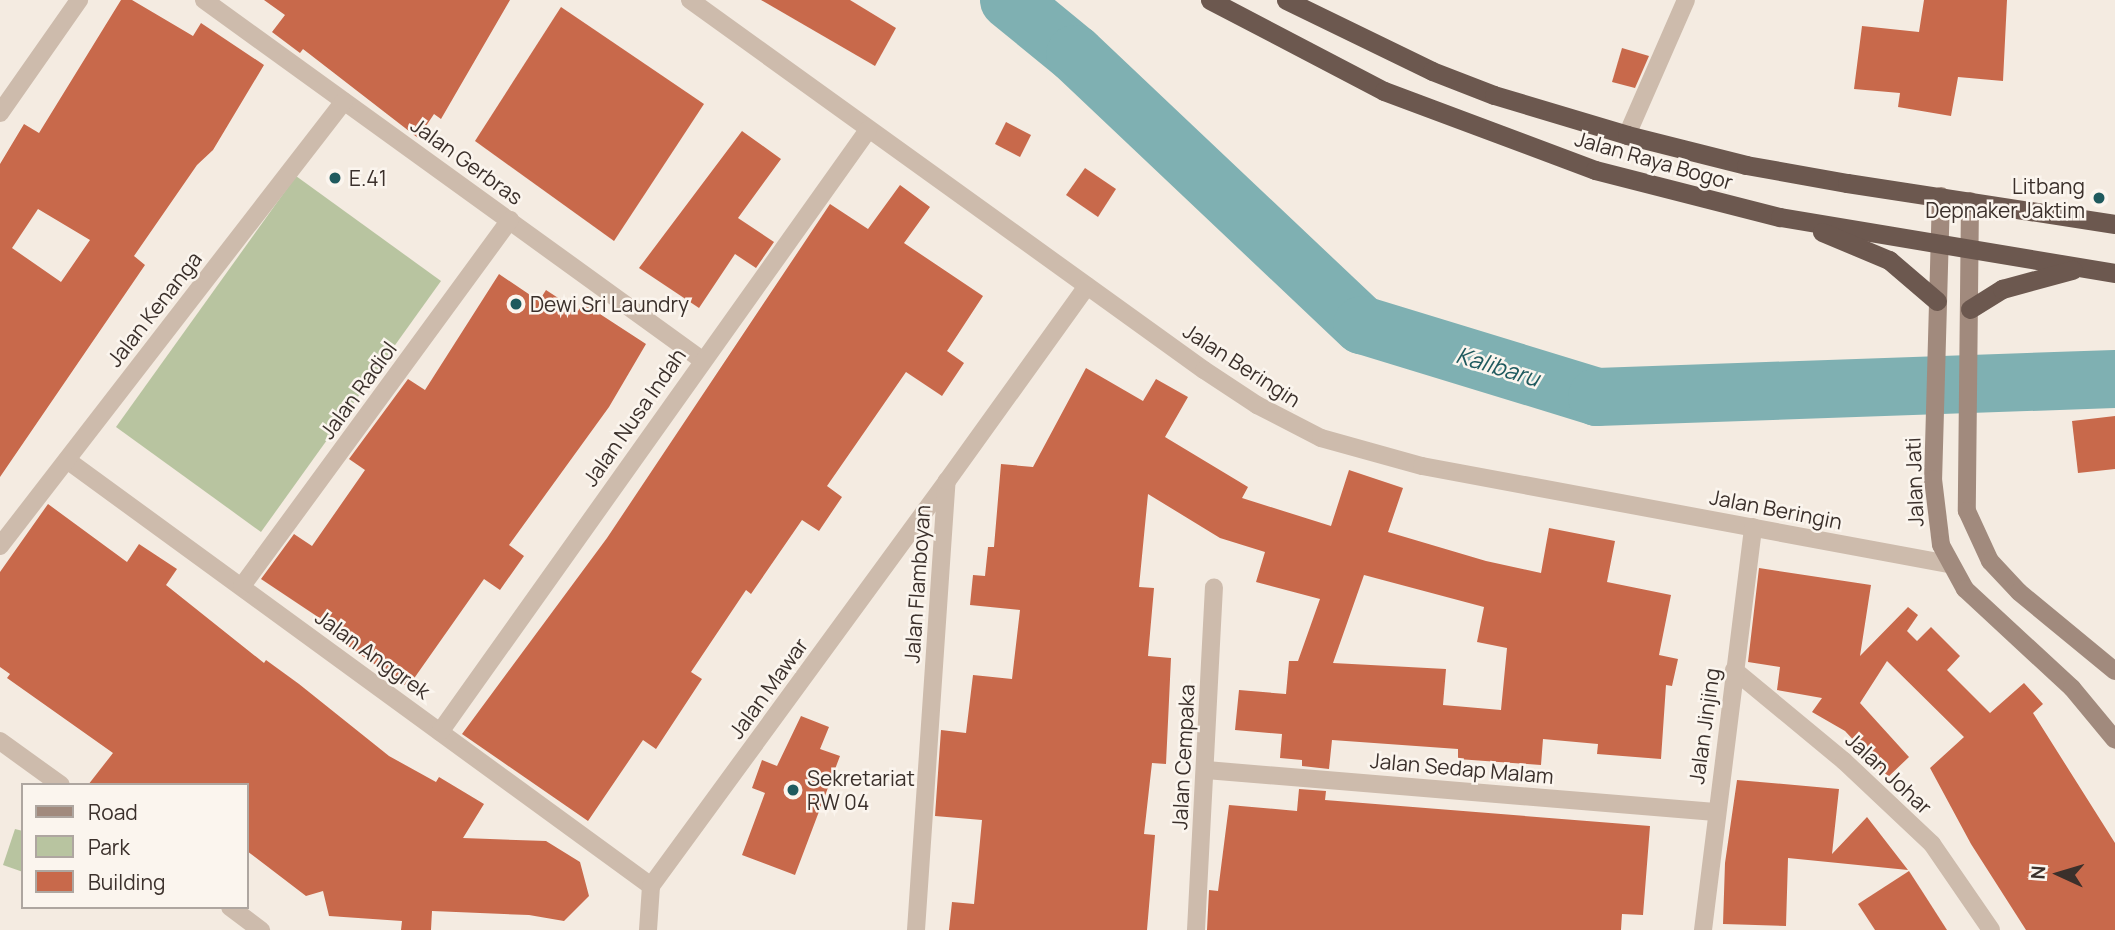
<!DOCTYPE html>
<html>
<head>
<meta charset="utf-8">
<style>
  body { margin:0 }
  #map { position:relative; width:2115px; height:930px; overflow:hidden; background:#f4ebe1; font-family:Manrope,sans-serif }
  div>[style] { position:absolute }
  .green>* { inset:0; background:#b8c4a0 }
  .river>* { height:58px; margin:-29px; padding:0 29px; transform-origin:29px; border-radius:29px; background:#7fb0b2 }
  .building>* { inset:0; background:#c8694b }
  .minor>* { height:18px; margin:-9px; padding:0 9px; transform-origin:9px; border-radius:9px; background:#cdbbac }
  .secondary>* { height:18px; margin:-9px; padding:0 9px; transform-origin:9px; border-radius:9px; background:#a18a7d }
  .trunk>* { height:19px; margin:-9.5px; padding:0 9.5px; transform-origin:9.5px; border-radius:9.5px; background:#6c584f }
  .dots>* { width:19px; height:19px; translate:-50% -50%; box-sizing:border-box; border:4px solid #fbf5ee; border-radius:50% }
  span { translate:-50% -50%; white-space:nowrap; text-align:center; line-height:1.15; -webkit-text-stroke:5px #fbf5ee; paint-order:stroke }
  .street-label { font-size:21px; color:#3b302b }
  .poi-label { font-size:21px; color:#3b302b }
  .left { translate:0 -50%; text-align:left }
  .right { translate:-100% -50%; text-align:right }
  .water-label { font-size:23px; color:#1f5a5e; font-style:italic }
  .legend { position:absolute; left:21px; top:783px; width:228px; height:126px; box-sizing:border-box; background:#fbf5ee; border:2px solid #aea6a0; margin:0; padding:9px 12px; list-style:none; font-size:21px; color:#3b302b }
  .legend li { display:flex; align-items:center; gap:14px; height:35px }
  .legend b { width:35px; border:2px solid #aea6a0 }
  .north { position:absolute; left:2024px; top:839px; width:70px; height:70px; -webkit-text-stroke:5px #fbf5ee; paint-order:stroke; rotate:274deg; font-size:19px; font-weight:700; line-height:28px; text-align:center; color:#3b302b }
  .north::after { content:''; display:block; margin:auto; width:24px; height:32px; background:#3b302b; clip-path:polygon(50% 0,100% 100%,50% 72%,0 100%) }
</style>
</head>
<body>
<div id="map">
  <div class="green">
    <i style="clip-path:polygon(296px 176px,441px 281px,261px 532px,116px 427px)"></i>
    <i style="clip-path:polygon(15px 829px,23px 831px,23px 872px,3px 865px)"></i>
  </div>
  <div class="river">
    <i style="left:1009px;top:0;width:85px;rotate:39.3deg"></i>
    <i style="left:1075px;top:54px;width:395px;rotate:43.4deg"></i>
    <i style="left:1362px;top:325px;width:246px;rotate:17deg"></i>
    <i style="left:1597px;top:397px;width:518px;rotate:-1.99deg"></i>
  </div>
  <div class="building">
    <i style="clip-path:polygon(evenodd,121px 0,132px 0,193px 36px,201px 23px,264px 65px,213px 150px,197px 165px,134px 256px,145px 265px,0 477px,0 164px,24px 124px,39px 133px,121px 0,38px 209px,90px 240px,61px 282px,12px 248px,38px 209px)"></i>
    <i style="clip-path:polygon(264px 0,510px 0,441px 119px,434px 114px,418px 138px,303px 49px,300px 53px,272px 32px,285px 15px)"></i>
    <i style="clip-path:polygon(761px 0,850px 0,896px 28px,875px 66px)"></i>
    <i style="clip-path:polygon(1924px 0,2007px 0,2003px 81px,1958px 77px,1951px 116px,1898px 107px,1900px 93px,1854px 89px,1862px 26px,1919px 32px)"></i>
    <i style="clip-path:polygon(561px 7px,704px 104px,614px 241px,475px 141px)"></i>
    <i style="clip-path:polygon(1622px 48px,1649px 56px,1635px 88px,1612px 82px)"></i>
    <i style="clip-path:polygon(1006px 122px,1031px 135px,1020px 157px,995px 144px)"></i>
    <i style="clip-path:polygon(742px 131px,781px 159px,738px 218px,774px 242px,756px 268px,735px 254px,699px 308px,639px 268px)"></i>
    <i style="clip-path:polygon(1085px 168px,1116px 189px,1098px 217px,1066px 195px)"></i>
    <i style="clip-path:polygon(900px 185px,930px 207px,904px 243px,983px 296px,947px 351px,964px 363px,942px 396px,906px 372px,827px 486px,842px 497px,819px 531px,802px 520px,751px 594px,746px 590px,691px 672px,702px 679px,656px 749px,643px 740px,588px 821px,462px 734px,607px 538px,830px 204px,868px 229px)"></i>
    <i style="clip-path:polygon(499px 274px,539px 301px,546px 290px,578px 311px,583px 303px,646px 344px,609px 407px,509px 545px,524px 556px,500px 590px,484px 579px,408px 687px,326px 631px,330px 625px,261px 579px,294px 534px,312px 546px,365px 470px,349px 459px,408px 379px,425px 390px)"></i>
    <i style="clip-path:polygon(evenodd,1086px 368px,1143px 401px,1156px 379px,1188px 397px,1165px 437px,1248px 487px,1242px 498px,1331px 526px,1349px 470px,1403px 488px,1388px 532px,1486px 561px,1541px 573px,1549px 528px,1615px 541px,1607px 582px,1671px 595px,1659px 655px,1678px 659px,1672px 686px,1666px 685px,1661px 759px,1597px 754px,1598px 744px,1543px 739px,1541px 765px,1458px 759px,1458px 749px,1332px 740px,1329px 769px,1302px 766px,1302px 760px,1280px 758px,1282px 734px,1235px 730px,1239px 690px,1286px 694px,1289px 661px,1298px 661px,1320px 599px,1256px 582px,1265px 552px,1220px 538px,1148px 494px,1139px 587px,1154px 588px,1148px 656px,1171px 658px,1166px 764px,1152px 763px,1144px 834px,1155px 835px,1147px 930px,949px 930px,952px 902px,974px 904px,982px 820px,935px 816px,941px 730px,966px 733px,973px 675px,1012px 679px,1020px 610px,970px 605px,973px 575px,985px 576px,988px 547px,994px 547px,1001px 464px,1033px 467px,1086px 368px,1364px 575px,1484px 607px,1477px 642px,1507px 648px,1501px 710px,1443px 705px,1446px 669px,1333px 663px,1364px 575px)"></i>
    <i style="clip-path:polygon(2115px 416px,2115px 469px,2078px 473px,2072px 421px)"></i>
    <i style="clip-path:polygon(48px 504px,127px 562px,139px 544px,177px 569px,166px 585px,264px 663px,266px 660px,299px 684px,389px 756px,436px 782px,439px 777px,484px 804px,463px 838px,546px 841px,580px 862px,589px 896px,564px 921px,529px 915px,432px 911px,431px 930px,401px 930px,402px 921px,329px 916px,323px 891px,306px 896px,247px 851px,247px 785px,88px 785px,113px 753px,7px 678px,10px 674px,0 667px,0 572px)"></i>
    <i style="clip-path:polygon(1759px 568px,1871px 585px,1860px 656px,1908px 607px,1918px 615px,1907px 631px,1917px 641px,1931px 627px,1960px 656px,1947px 670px,1990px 713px,2024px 683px,2043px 704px,2033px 713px,2115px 843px,2115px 930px,2026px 930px,1971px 844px,1930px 768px,1964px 737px,1887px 661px,1860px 703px,1909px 757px,1888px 777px,1845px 731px,1812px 712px,1822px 698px,1777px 690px,1780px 667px,1748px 662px)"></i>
    <i style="clip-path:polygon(801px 716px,829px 727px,820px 749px,840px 756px,795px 875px,742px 855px,765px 793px,752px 788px,762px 760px,777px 766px)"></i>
    <i style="clip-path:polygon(1737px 780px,1839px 789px,1832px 854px,1867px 817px,1908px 870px,1788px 858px,1786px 926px,1723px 924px,1725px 863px)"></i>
    <i style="clip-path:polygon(1299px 789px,1326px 791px,1325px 800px,1650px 826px,1643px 915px,1622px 914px,1621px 930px,1207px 930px,1209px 890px,1218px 891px,1229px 805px,1297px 811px)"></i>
    <i style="clip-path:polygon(1909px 871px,1922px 891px,1947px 930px,1875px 930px,1858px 904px)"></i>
  </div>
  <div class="minor">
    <i style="left:204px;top:0;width:614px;rotate:35.86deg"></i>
    <i style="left:690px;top:0;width:633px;rotate:35.75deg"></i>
    <i style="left:1204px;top:370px;width:64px;rotate:33.4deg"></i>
    <i style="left:1257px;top:405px;width:72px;rotate:27.3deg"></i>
    <i style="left:1321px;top:438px;width:105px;rotate:15.5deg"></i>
    <i style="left:1422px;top:466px;width:535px;rotate:10.55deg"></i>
    <i style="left:0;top:113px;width:138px;rotate:-55deg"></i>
    <i style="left:1627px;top:135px;width:147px;rotate:-66.4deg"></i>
    <i style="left:67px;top:460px;width:723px;rotate:36.11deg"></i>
    <i style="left:0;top:546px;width:562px;rotate:-52.29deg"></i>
    <i style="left:242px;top:586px;width:454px;rotate:-53.8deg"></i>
    <i style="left:1734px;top:670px;width:143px;rotate:39.6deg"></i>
    <i style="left:1844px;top:761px;width:121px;rotate:43.3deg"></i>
    <i style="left:1932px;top:844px;width:104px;rotate:55.5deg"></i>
    <i style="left:440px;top:732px;width:739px;rotate:-54.59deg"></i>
    <i style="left:0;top:741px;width:75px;rotate:35.8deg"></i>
    <i style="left:1206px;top:770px;width:511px;rotate:4.72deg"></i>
    <i style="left:230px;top:907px;width:39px;rotate:37deg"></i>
    <i style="left:648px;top:930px;width:44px;rotate:-86.1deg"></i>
    <i style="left:651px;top:886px;width:502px;rotate:-53.84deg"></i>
    <i style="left:916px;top:930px;width:450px;rotate:-86.1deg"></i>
    <i style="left:947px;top:481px;width:240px;rotate:-54.3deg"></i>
    <i style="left:1196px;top:930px;width:343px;rotate:-87deg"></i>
    <i style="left:1703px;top:930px;width:406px;rotate:-82.9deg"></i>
  </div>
  <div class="secondary">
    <i style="left:1941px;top:196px;width:283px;rotate:91.6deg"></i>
    <i style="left:1933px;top:479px;width:66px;rotate:83.1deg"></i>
    <i style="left:1941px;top:545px;width:50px;rotate:61.4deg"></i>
    <i style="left:1965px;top:589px;width:146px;rotate:42.8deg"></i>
    <i style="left:2072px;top:688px;width:67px;rotate:50.4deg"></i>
    <i style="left:1970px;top:201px;width:310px;rotate:90.6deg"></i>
    <i style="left:1967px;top:511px;width:55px;rotate:65.3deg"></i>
    <i style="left:1990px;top:561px;width:42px;rotate:46.9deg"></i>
    <i style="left:2019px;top:592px;width:124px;rotate:39.5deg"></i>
  </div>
  <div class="trunk">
    <i style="left:1210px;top:0;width:196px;rotate:27.6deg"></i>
    <i style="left:1384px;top:91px;width:225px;rotate:20.5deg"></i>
    <i style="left:1595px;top:170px;width:191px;rotate:14.3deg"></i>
    <i style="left:1780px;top:217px;width:340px;rotate:9.5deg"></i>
    <i style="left:1286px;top:0;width:162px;rotate:25.9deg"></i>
    <i style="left:1432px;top:71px;width:66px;rotate:21.2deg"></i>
    <i style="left:1494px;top:95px;width:139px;rotate:16.7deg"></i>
    <i style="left:1627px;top:135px;width:123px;rotate:14.1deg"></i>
    <i style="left:1746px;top:165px;width:103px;rotate:10.1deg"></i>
    <i style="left:1847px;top:183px;width:271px;rotate:8.7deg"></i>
    <i style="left:1822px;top:232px;width:73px;rotate:22.7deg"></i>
    <i style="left:1889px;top:260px;width:63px;rotate:40.5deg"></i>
    <i style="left:1970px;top:309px;width:38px;rotate:-32deg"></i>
    <i style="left:2002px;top:289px;width:73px;rotate:-15.2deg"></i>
  </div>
  <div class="dots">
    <i style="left:335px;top:178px;background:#1f5a5e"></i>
    <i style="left:2099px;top:198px;background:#1f5a5e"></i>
    <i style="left:516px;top:304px;background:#1f5a5e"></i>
    <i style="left:793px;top:790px;background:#1f5a5e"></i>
  </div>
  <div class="street-label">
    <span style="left:1654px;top:160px;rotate:16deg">Jalan Raya Bogor</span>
    <span style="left:467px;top:161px;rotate:36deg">Jalan Gerbras</span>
    <span style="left:154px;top:309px;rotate:-52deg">Jalan Kenanga</span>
    <span style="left:1242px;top:365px;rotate:33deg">Jalan Beringin</span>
    <span style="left:358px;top:390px;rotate:-54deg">Jalan Radiol</span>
    <span style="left:634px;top:417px;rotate:-55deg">Jalan Nusa Indah</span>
    <span style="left:1914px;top:482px;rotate:-92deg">Jalan Jati</span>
    <span style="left:1776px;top:509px;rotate:11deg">Jalan Beringin</span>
    <span style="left:917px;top:584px;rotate:-86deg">Jalan Flamboyan</span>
    <span style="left:373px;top:654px;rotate:36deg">Jalan Anggrek</span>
    <span style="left:768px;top:688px;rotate:-54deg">Jalan Mawar</span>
    <span style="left:1704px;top:726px;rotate:-82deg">Jalan Jinjing</span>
    <span style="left:1183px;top:757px;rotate:-87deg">Jalan Cempaka</span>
    <span style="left:1462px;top:768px;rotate:5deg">Jalan Sedap Malam</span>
    <span style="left:1889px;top:773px;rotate:43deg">Jalan Johar</span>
  </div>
  <div class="poi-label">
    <span class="left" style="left:349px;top:178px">E.41</span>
    <span class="right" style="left:2085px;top:198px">Litbang<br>Depnaker Jaktim</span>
    <span class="left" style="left:530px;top:304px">Dewi Sri Laundry</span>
    <span class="left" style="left:807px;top:790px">Sekretariat<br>RW 04</span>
  </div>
  <div class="water-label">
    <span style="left:1498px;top:366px;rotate:17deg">Kalibaru</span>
  </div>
  <ul class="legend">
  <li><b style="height:9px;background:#a18a7d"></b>Road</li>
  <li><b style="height:19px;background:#b8c4a0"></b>Park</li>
  <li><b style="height:19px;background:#c8694b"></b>Building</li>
  </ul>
  <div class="north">N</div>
</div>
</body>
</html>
